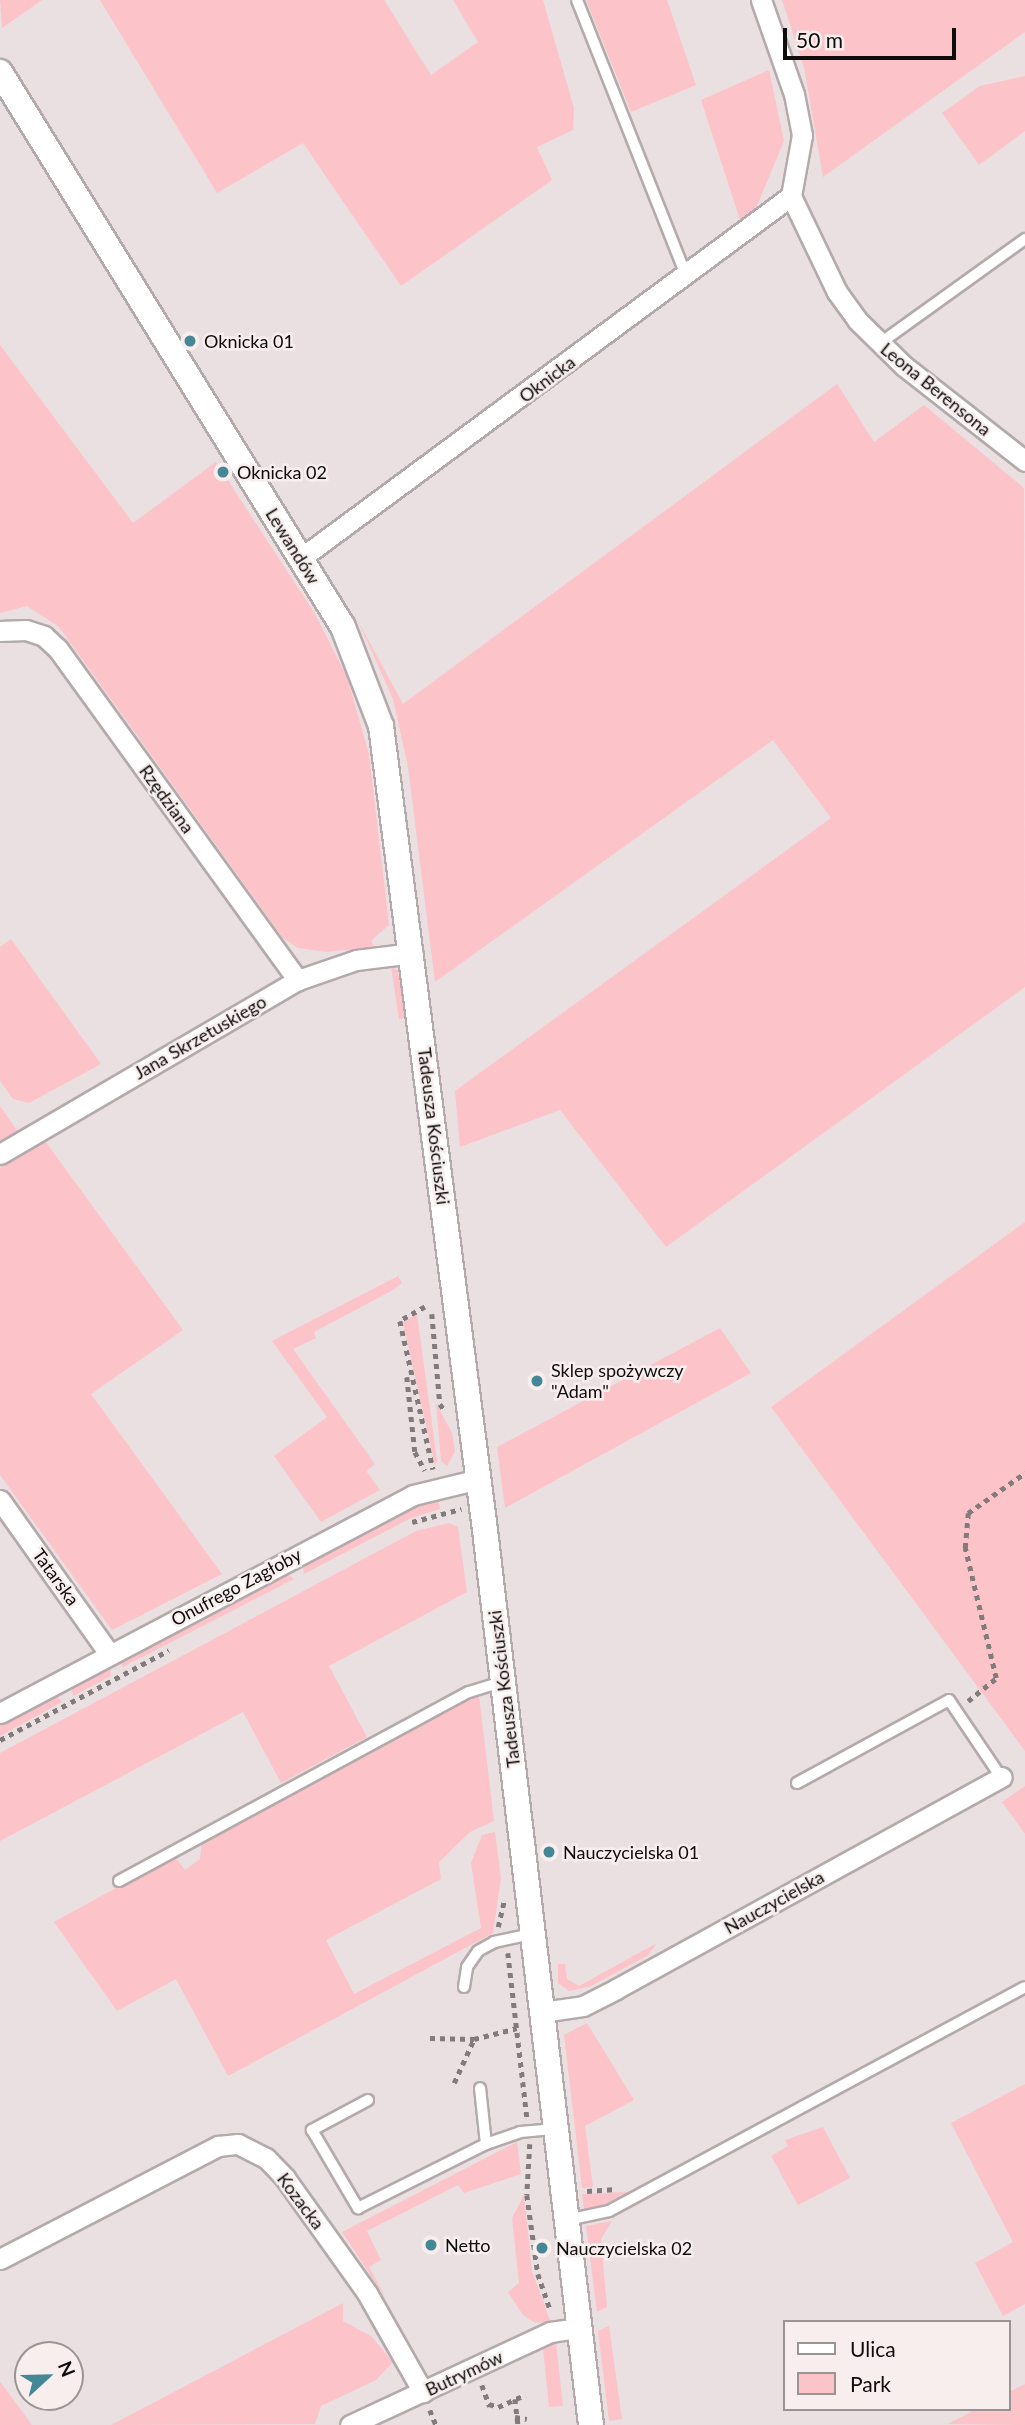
<!DOCTYPE html>
<html>
<head>
<meta charset="utf-8">
<style>
  body { margin:0 }
  #map { position:relative; width:1025px; height:2425px; overflow:hidden; background:#eae0e1; font-family:Lato,sans-serif }
  div>[style] { position:absolute }
  .green>* { inset:0; background:#fcc3c9 }
  .path>* { height:4.5px; margin-top:-2.25px; transform-origin:0; background:repeating-linear-gradient(90deg,#827b7b 0 5px,transparent 0 10px) }
  .roads { filter:drop-shadow(2px 0 #b4aaab) drop-shadow(-2px 0 #b4aaab) drop-shadow(0 2px #b4aaab) drop-shadow(0 -2px #b4aaab) }
  .service>* { height:10px; margin:-5px; padding:0 5px; transform-origin:5px; border-radius:5px; background:#fff }
  .minor>* { height:19px; margin:-9.5px; padding:0 9.5px; transform-origin:9.5px; border-radius:9.5px; background:#fff }
  .tertiary>* { height:24px; margin:-12px; padding:0 12px; transform-origin:12px; border-radius:12px; background:#fff }
  .dots>* { width:19px; height:19px; translate:-50% -50%; box-sizing:border-box; border:4px solid #f8eeee; border-radius:50% }
  span { translate:-50% -50%; white-space:nowrap; text-align:center; line-height:1.15; -webkit-text-stroke:5px #f8eeee; paint-order:stroke }
  .poi-label { font-size:18px; color:#0f0c0c }
  .left { translate:0 -50%; text-align:left }
  .street-label { font-size:18px; color:#0f0c0c }
  .legend { position:absolute; left:783px; top:2320px; width:228px; height:91px; box-sizing:border-box; background:#f8eeee; border:2px solid #9b9494; margin:0; padding:9px 12px; list-style:none; font-size:21px; color:#0f0c0c }
  .legend li { display:flex; align-items:center; gap:14px; height:35px }
  .legend b { width:35px; border:2px solid #9b9494 }
  .north { position:absolute; left:14px; top:2341px; width:70px; height:70px; box-sizing:border-box; background:#f8eeee; border:2px solid #9b9494; border-radius:50%; rotate:68deg; font-size:19px; font-weight:700; line-height:28px; text-align:center; color:#0f0c0c }
  .north::after { content:''; display:block; margin:auto; width:24px; height:32px; background:#448796; clip-path:polygon(50% 0,100% 100%,50% 72%,0 100%) }
  .scale { position:absolute; left:783px; top:28px; width:173px; height:32px; box-sizing:border-box; border:4px solid #0f0c0c; border-top:0; padding-left:9px; font-size:21px; line-height:24px; white-space:nowrap; color:#0f0c0c; -webkit-text-stroke:5px #f8eeee; paint-order:stroke }
</style>
</head>
<body>
<div id="map">
  <div class="green">
    <i style="clip-path:polygon(0 0,42px 0,2px 28px)"></i>
    <i style="clip-path:polygon(100px 0,384px 0,431px 75px,478px 42px,453px 0,543px 0,574px 108px,573px 130px,537px 147px,552px 180px,401px 286px,303px 143px,217px 193px)"></i>
    <i style="clip-path:polygon(586px 0,667px 0,696px 85px,631px 112px)"></i>
    <i style="clip-path:polygon(782px 0,1025px 0,1025px 32px,823px 177px,804px 67px)"></i>
    <i style="clip-path:polygon(769px 70px,784px 141px,757px 206px,740px 220px,701px 100px)"></i>
    <i style="clip-path:polygon(1025px 76px,1025px 131px,979px 165px,942px 113px,980px 86px)"></i>
    <i style="clip-path:polygon(0 345px,133px 523px,216px 462px,315px 614px,347px 677px,369px 754px,389px 925px,372px 940px,373px 947px,326px 952px,298px 948px,283px 938px,59px 627px,27px 606px,0 613px)"></i>
    <i style="clip-path:polygon(837px 384px,874px 442px,924px 405px,1024px 488px,1025px 987px,666px 1247px,560px 1110px,460px 1147px,455px 1091px,831px 818px,773px 740px,435px 982px,408px 767px,393px 699px,358px 621px,403px 704px)"></i>
    <i style="clip-path:polygon(11px 939px,101px 1064px,29px 1103px,13px 1099px,0 1081px,0 947px)"></i>
    <i style="clip-path:polygon(391px 966px,398px 971px,406px 1018px,399px 1019px)"></i>
    <i style="clip-path:polygon(0 1106px,18px 1132px,0 1142px)"></i>
    <i style="clip-path:polygon(45px 1141px,183px 1330px,91px 1394px,222px 1574px,112px 1630px,0 1475px,0 1168px)"></i>
    <i style="clip-path:polygon(1025px 1222px,1025px 1751px,771px 1407px)"></i>
    <i style="clip-path:polygon(398px 1276px,402px 1283px,393px 1290px,314px 1332px,316px 1338px,293px 1349px,375px 1464px,366px 1471px,380px 1490px,321px 1522px,274px 1456px,327px 1417px,272px 1341px)"></i>
    <i style="clip-path:polygon(417px 1314px,437px 1460px,435px 1466px,403px 1322px)"></i>
    <i style="clip-path:polygon(720px 1328px,751px 1373px,505px 1508px,497px 1447px)"></i>
    <i style="clip-path:polygon(436px 1403px,452px 1433px,455px 1452px,447px 1466px,441px 1461px)"></i>
    <i style="clip-path:polygon(438px 1497px,440px 1509px,411px 1518px,304px 1574px,302px 1564px)"></i>
    <i style="clip-path:polygon(449px 1523px,458px 1527px,467px 1592px,329px 1666px,367px 1737px,281px 1783px,243px 1712px,0 1841px,0 1753px,416px 1531px)"></i>
    <i style="clip-path:polygon(287px 1573px,294px 1579px,123px 1667px,119px 1661px)"></i>
    <i style="clip-path:polygon(110px 1667px,111px 1676px,73px 1696px,71px 1687px)"></i>
    <i style="clip-path:polygon(56px 1695px,62px 1702px,0 1736px,0 1725px)"></i>
    <i style="clip-path:polygon(479px 1695px,494px 1821px,470px 1832px,439px 1862px,441px 1879px,326px 1940px,354px 1994px,481px 1928px,471px 1863px,482px 1835px,495px 1832px,501px 1878px,493px 1933px,228px 2076px,176px 1979px,117px 2011px,54px 1922px,174px 1856px,185px 1870px,200px 1859px,202px 1841px)"></i>
    <i style="clip-path:polygon(1025px 1786px,1025px 1834px,1002px 1802px)"></i>
    <i style="clip-path:polygon(657px 1943px,647px 1956px,589px 1987px,569px 1991px,558px 1983px,558px 1964px,565px 1964px,567px 1979px,579px 1986px)"></i>
    <i style="clip-path:polygon(587px 2023px,634px 2100px,585px 2126px,593px 2187px,582px 2188px,564px 2035px)"></i>
    <i style="clip-path:polygon(1025px 2084px,1025px 2304px,1003px 2316px,975px 2263px,1013px 2242px,951px 2123px)"></i>
    <i style="clip-path:polygon(823px 2127px,850px 2178px,798px 2205px,771px 2156px,788px 2146px,785px 2140px)"></i>
    <i style="clip-path:polygon(517px 2142px,521px 2174px,464px 2193px,458px 2185px,367px 2231px,381px 2260px,369px 2267px,387px 2300px,342px 2232px)"></i>
    <i style="clip-path:polygon(627px 2192px,600px 2207px,584px 2210px,582px 2194px)"></i>
    <i style="clip-path:polygon(524px 2195px,532px 2271px,551px 2323px,534px 2322px,523px 2315px,508px 2292px,519px 2283px,512px 2218px)"></i>
    <i style="clip-path:polygon(612px 2221px,601px 2239px,607px 2307px,597px 2312px,586px 2226px)"></i>
    <i style="clip-path:polygon(343px 2303px,343px 2321px,371px 2336px,393px 2362px,376px 2380px,321px 2406px,315px 2424px,111px 2425px)"></i>
    <i style="clip-path:polygon(609px 2326px,622px 2419px,609px 2421px,598px 2331px)"></i>
    <i style="clip-path:polygon(556px 2343px,563px 2406px,549px 2407px,543px 2349px)"></i>
    <i style="clip-path:polygon(0 2382px,4px 2387px,32px 2425px,0 2425px)"></i>
    <i style="clip-path:polygon(1025px 2384px,1025px 2425px,948px 2424px,976px 2409px,1009px 2409px,1009px 2392px)"></i>
  </div>
  <div class="path">
    <i style="left:425px;top:1307px;width:29px;rotate:151deg"></i>
    <i style="left:400px;top:1321px;width:152px;rotate:77.4deg"></i>
    <i style="left:432px;top:1314px;width:90px;rotate:84.9deg"></i>
    <i style="left:440px;top:1404px;width:9px;rotate:54deg"></i>
    <i style="left:407px;top:1377px;width:75px;rotate:83.9deg"></i>
    <i style="left:415px;top:1452px;width:21px;rotate:62deg"></i>
    <i style="left:412px;top:1522px;width:51px;rotate:-14.9deg"></i>
    <i style="left:968px;top:1701px;width:36px;rotate:-39deg"></i>
    <i style="left:996px;top:1678px;width:134px;rotate:-103.4deg"></i>
    <i style="left:965px;top:1548px;width:35px;rotate:-85deg"></i>
    <i style="left:968px;top:1513px;width:70px;rotate:-35.1deg"></i>
    <i style="left:0;top:1740px;width:191px;rotate:-28deg"></i>
    <i style="left:498px;top:1927px;width:26px;rotate:-77deg"></i>
    <i style="left:508px;top:1953px;width:166px;rotate:83.4deg"></i>
    <i style="left:430px;top:2038px;width:44px;rotate:1.3deg"></i>
    <i style="left:474px;top:2039px;width:44px;rotate:-14.3deg"></i>
    <i style="left:454px;top:2083px;width:48px;rotate:-65.6deg"></i>
    <i style="left:530px;top:2144px;width:51px;rotate:93.4deg"></i>
    <i style="left:527px;top:2195px;width:80px;rotate:82.1deg"></i>
    <i style="left:538px;top:2274px;width:39px;rotate:71deg"></i>
    <i style="left:587px;top:2191px;width:26px;rotate:-4deg"></i>
    <i style="left:482px;top:2385px;width:23px;rotate:70deg"></i>
    <i style="left:515px;top:2399px;width:26px;rotate:83deg"></i>
    <i style="left:489px;top:2404px;width:9px;rotate:18deg"></i>
    <i style="left:498px;top:2407px;width:30px;rotate:-24deg"></i>
    <i style="left:430px;top:2410px;width:16px;rotate:68deg"></i>
    <i style="left:515px;top:2417px;width:12px;rotate:9deg"></i>
  </div>
  <div class="roads">
    <div class="service">
      <i style="left:577px;top:0;width:296px;rotate:68.4deg"></i>
      <i style="left:879px;top:344px;width:180px;rotate:-35.7deg"></i>
      <i style="left:797px;top:1783px;width:173px;rotate:-28.6deg"></i>
      <i style="left:949px;top:1700px;width:93px;rotate:56deg"></i>
      <i style="left:119px;top:1881px;width:398px;rotate:-28.4deg"></i>
      <i style="left:469px;top:1692px;width:34px;rotate:-17deg"></i>
      <i style="left:464px;top:1987px;width:20px;rotate:-81deg"></i>
      <i style="left:467px;top:1967px;width:19px;rotate:-55deg"></i>
      <i style="left:478px;top:1951px;width:18px;rotate:-29deg"></i>
      <i style="left:494px;top:1942px;width:40px;rotate:-12deg"></i>
      <i style="left:368px;top:2100px;width:64px;rotate:151.8deg"></i>
      <i style="left:312px;top:2130px;width:91px;rotate:59.5deg"></i>
      <i style="left:358px;top:2208px;width:143px;rotate:-26.6deg"></i>
      <i style="left:486px;top:2144px;width:56px;rotate:-96.1deg"></i>
      <i style="left:486px;top:2144px;width:36px;rotate:-19deg"></i>
      <i style="left:520px;top:2132px;width:36px;rotate:-5deg"></i>
      <i style="left:567px;top:2220px;width:43px;rotate:-12.1deg"></i>
      <i style="left:609px;top:2211px;width:472px;rotate:-28.3deg"></i>
    </div>
    <div class="minor">
      <i style="left:761px;top:0;width:100px;rotate:70.7deg"></i>
      <i style="left:794px;top:94px;width:42px;rotate:79deg"></i>
      <i style="left:802px;top:135px;width:62px;rotate:100.2deg"></i>
      <i style="left:791px;top:196px;width:106px;rotate:64.4deg"></i>
      <i style="left:837px;top:292px;width:34px;rotate:54deg"></i>
      <i style="left:857px;top:320px;width:66px;rotate:44.4deg"></i>
      <i style="left:904px;top:366px;width:154px;rotate:38.1deg"></i>
      <i style="left:301px;top:558px;width:609px;rotate:-36.46deg"></i>
      <i style="left:0;top:631px;width:26px;rotate:-2deg"></i>
      <i style="left:26px;top:630px;width:19px;rotate:18deg"></i>
      <i style="left:44px;top:636px;width:19px;rotate:43deg"></i>
      <i style="left:58px;top:649px;width:409px;rotate:54.1deg"></i>
      <i style="left:0;top:1154px;width:345px;rotate:-30.3deg"></i>
      <i style="left:298px;top:980px;width:61px;rotate:-19deg"></i>
      <i style="left:356px;top:960px;width:57px;rotate:-7deg"></i>
      <i style="left:0;top:1500px;width:190px;rotate:54.6deg"></i>
      <i style="left:0;top:1713px;width:467px;rotate:-27.8deg"></i>
      <i style="left:413px;top:1495px;width:68px;rotate:-13.6deg"></i>
      <i style="left:542px;top:2012px;width:41px;rotate:-8.3deg"></i>
      <i style="left:583px;top:2006px;width:37px;rotate:-27deg"></i>
      <i style="left:616px;top:1989px;width:440px;rotate:-28.8deg"></i>
      <i style="left:0;top:2259px;width:246px;rotate:-27.4deg"></i>
      <i style="left:218px;top:2146px;width:20px;rotate:-6deg"></i>
      <i style="left:238px;top:2144px;width:31px;rotate:27deg"></i>
      <i style="left:266px;top:2158px;width:28px;rotate:46deg"></i>
      <i style="left:285px;top:2178px;width:141px;rotate:54.5deg"></i>
      <i style="left:367px;top:2293px;width:114px;rotate:60.5deg"></i>
      <i style="left:350px;top:2425px;width:221px;rotate:-24.9deg"></i>
      <i style="left:550px;top:2332px;width:29px;rotate:-8deg"></i>
    </div>
    <div class="tertiary">
      <i style="left:0;top:72px;width:652px;rotate:58.28deg"></i>
      <i style="left:343px;top:627px;width:106px;rotate:69deg"></i>
      <i style="left:381px;top:726px;width:803px;rotate:82.63deg"></i>
      <i style="left:484px;top:1522px;width:909px;rotate:83.24deg"></i>
    </div>
  </div>
  <div class="dots">
    <i style="left:190px;top:341px;background:#448796"></i>
    <i style="left:223px;top:472px;background:#448796"></i>
    <i style="left:537px;top:1381px;background:#448796"></i>
    <i style="left:549px;top:1852px;background:#448796"></i>
    <i style="left:431px;top:2245px;background:#448796"></i>
    <i style="left:542px;top:2248px;background:#448796"></i>
  </div>
  <div class="poi-label">
    <span class="left" style="left:204px;top:341px">Oknicka 01</span>
    <span class="left" style="left:237px;top:472px">Oknicka 02</span>
    <span class="left" style="left:551px;top:1381px">Sklep spożywczy<br>"Adam"</span>
    <span class="left" style="left:563px;top:1852px">Nauczycielska 01</span>
    <span class="left" style="left:445px;top:2245px">Netto</span>
    <span class="left" style="left:556px;top:2248px">Nauczycielska 02</span>
  </div>
  <div class="street-label">
    <span style="left:547px;top:379px;rotate:-37deg">Oknicka</span>
    <span style="left:936px;top:389px;rotate:39deg">Leona Berensona</span>
    <span style="left:293px;top:546px;rotate:58deg">Lewandów</span>
    <span style="left:167px;top:799px;rotate:54deg">Rzędziana</span>
    <span style="left:200px;top:1037px;rotate:-30deg">Jana Skrzetuskiego</span>
    <span style="left:434px;top:1126px;rotate:83deg">Tadeusza Kościuszki</span>
    <span style="left:56px;top:1577px;rotate:54deg">Tatarska</span>
    <span style="left:236px;top:1587px;rotate:-28deg">Onufrego Zagłoby</span>
    <span style="left:504px;top:1689px;rotate:-97deg">Tadeusza Kościuszki</span>
    <span style="left:774px;top:1902px;rotate:-29deg">Nauczycielska</span>
    <span style="left:301px;top:2201px;rotate:53deg">Kozacka</span>
    <span style="left:464px;top:2373px;rotate:-25deg">Butrymów</span>
  </div>
  <ul class="legend">
  <li><b style="height:9px;background:#fff"></b>Ulica</li>
  <li><b style="height:19px;background:#fcc3c9"></b>Park</li>
  </ul>
  <div class="north">N</div>
  <div class="scale">50 m</div>
</div>
</body>
</html>
